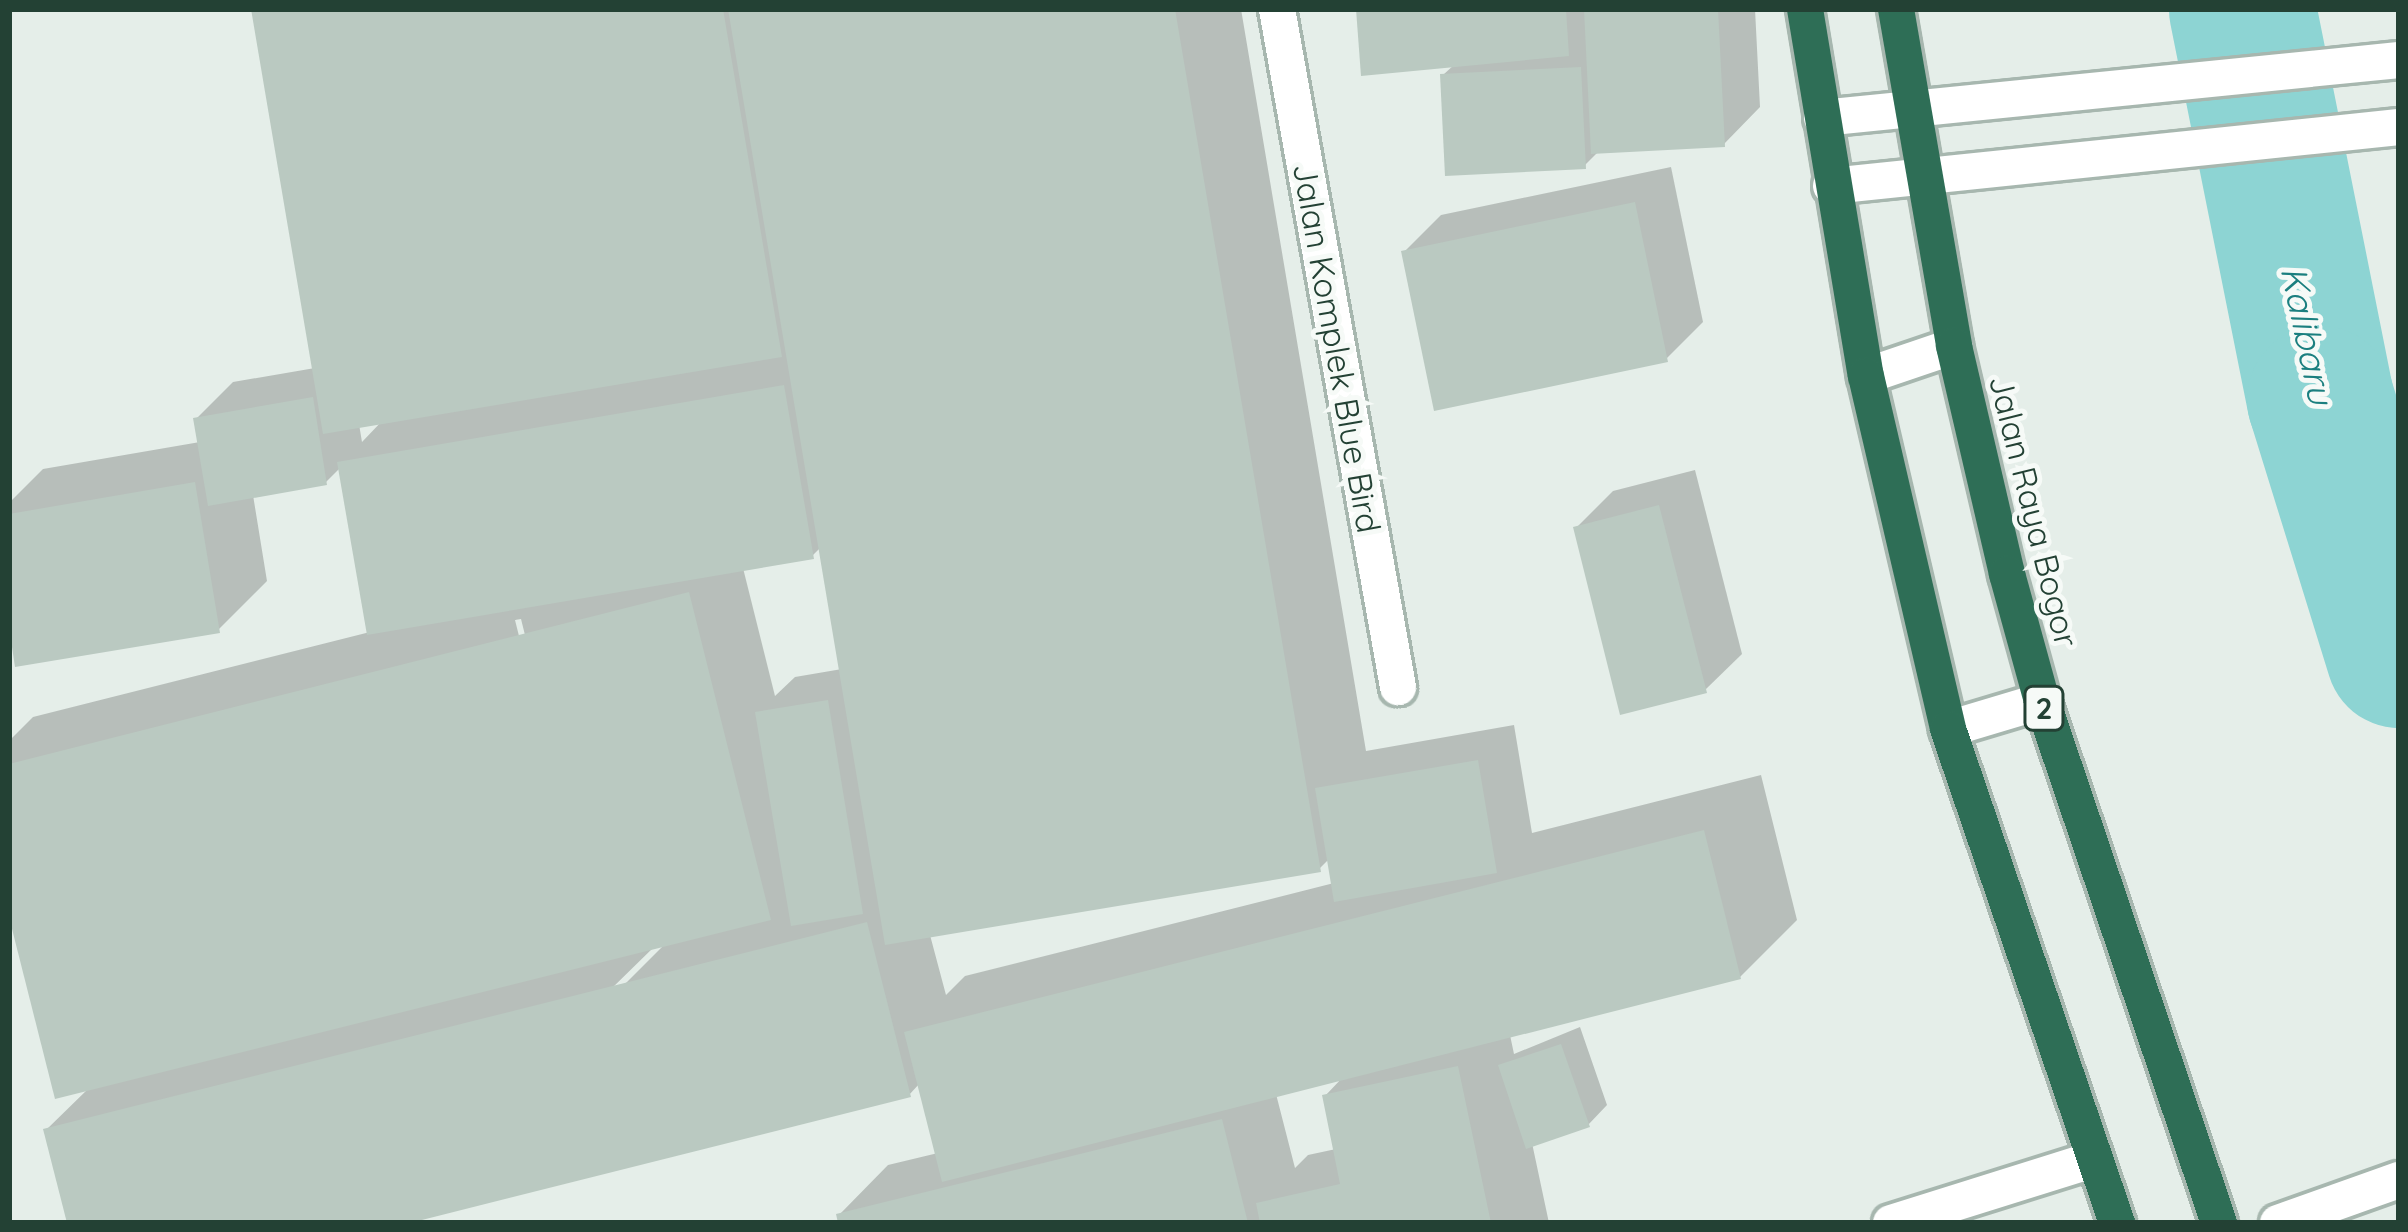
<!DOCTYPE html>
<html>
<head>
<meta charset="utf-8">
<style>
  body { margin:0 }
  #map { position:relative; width:2408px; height:1232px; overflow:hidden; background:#e5eee9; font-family:Quicksand,sans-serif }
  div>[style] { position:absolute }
  .shadow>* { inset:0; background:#0003 }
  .river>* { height:147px; margin:-73.5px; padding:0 73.5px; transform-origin:73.5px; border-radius:73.5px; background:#8dd4d3 }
  .building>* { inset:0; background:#bac9c1 }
  .roads { filter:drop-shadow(3px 0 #a7b7af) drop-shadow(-3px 0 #a7b7af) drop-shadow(0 3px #a7b7af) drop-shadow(0 -3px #a7b7af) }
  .lane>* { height:36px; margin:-18px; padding:0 18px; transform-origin:18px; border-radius:18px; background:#fff }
  .street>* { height:36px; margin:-18px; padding:0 18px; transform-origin:18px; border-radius:18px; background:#fff }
  .highway>* { height:36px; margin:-18px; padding:0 18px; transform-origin:18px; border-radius:18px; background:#2e6e56 }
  span { translate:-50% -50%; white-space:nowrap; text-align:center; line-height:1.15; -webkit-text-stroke:10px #f6faf7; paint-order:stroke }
  .shield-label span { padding:3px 9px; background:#f6faf7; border:3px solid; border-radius:9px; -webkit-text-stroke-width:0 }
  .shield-label { font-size:30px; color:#234134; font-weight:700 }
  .street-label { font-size:33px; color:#234134 }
  .water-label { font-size:36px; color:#1b7f7f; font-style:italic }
  .frame { position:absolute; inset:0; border:12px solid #234134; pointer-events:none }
</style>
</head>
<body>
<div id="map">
  <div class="shadow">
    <i style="clip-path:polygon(evenodd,254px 9px,1241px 9px,1366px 751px,1514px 725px,1532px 833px,1761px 775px,1797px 920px,1740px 977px,1510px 1035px,1514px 1054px,1580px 1027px,1607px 1105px,1588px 1125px,1532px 1143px,1549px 1223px,841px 1223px,839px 1215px,888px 1165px,938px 1153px,920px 1083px,909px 1095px,398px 1223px,70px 1223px,46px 1130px,89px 1088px,9px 905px,9px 741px,33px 717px,370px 632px,341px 467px,325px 483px,253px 495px,267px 581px,218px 630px,9px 609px,9px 503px,43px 469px,200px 442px,196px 419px,233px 382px,315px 368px,254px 9px,383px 420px,362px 442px,359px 424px,383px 420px,254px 9px,821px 547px,842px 669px,795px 677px,775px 696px,743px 568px,812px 556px,821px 547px,254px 9px,521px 619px,597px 924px,591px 924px,515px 620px,521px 619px,254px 9px,1330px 858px,1334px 883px,965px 976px,946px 995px,930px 935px,1319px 869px,1330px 858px,254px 9px,655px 946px,663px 946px,612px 997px,608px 992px,655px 946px,254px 9px,1343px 1077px,1325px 1096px,1336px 1149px,1308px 1155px,1295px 1168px,1276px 1094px,1343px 1077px)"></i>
    <i style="clip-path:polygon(1358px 9px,1755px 9px,1760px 107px,1724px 144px,1600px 150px,1584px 166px,1443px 75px,1455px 64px)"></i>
    <i style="clip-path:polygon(1671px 167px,1703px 322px,1666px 359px,1404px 252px,1441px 215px)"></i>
    <i style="clip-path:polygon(1695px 470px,1742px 654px,1705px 690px,1576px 528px,1613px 491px)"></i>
  </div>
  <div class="river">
    <i style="left:2242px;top:9px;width:398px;rotate:78.7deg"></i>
    <i style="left:2320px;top:399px;width:267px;rotate:72.8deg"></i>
  </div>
  <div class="building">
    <i style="clip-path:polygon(251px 9px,723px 9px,782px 357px,323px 434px)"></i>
    <i style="clip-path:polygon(728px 9px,1175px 9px,1321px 872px,885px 945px)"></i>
    <i style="clip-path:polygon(1356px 9px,1566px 9px,1569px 56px,1361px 76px)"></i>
    <i style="clip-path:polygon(1584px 9px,1718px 9px,1725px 147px,1591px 154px)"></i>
    <i style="clip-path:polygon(1581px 67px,1586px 169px,1445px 176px,1440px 74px)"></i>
    <i style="clip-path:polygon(1635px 202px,1668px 362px,1434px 411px,1401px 251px)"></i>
    <i style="clip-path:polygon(784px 385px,814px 559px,367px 635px,337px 462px)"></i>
    <i style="clip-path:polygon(313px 397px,327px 485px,208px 506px,193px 418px)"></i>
    <i style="clip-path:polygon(195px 482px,220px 633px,15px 667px,9px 627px,9px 514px)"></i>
    <i style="clip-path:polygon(1659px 505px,1707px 693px,1620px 715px,1573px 527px)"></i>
    <i style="clip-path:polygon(689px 592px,771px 920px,55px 1099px,9px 917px,9px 764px)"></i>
    <i style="clip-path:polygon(828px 700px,863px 914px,791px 926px,755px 712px)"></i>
    <i style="clip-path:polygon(1478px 760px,1497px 873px,1334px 902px,1315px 788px)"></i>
    <i style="clip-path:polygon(1704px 830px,1741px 979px,942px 1182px,904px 1032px)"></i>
    <i style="clip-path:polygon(867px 922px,911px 1097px,410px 1223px,67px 1223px,43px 1129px)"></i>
    <i style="clip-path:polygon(1561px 1044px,1590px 1127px,1526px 1149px,1498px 1065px)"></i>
    <i style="clip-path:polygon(1458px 1066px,1491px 1223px,1260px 1223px,1256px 1203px,1340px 1184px,1322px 1095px)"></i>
    <i style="clip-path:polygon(1222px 1119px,1248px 1223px,838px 1223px,836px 1214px)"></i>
  </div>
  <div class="roads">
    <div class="lane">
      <i style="left:1277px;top:9px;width:689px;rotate:79.88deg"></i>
      <i style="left:1866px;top:376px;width:93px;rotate:-18.8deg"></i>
      <i style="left:1948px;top:729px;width:98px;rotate:-16.6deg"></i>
      <i style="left:1891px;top:1223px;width:211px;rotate:-17.4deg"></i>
    </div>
    <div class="street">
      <i style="left:1822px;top:118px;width:580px;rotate:-5.74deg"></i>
      <i style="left:1831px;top:186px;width:571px;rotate:-5.93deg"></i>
      <i style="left:2278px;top:1223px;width:128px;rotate:-19.6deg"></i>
    </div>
    <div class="highway">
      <i style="left:1805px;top:9px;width:372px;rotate:80.6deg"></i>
      <i style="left:1866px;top:376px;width:362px;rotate:76.9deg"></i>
      <i style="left:1948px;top:729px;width:522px;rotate:71.11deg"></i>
      <i style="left:1896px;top:9px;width:342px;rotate:80.2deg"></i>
      <i style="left:1954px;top:346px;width:234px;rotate:76.9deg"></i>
      <i style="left:2007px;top:574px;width:132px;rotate:74.6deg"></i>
      <i style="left:2042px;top:701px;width:551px;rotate:71.27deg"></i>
    </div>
  </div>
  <div class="shield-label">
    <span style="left:2044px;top:708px">2</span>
  </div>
  <div class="street-label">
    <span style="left:1337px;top:348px;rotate:80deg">Jalan Komplek Blue Bird</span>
    <span style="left:2034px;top:511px;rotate:76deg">Jalan Raya Bogor</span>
  </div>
  <div class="water-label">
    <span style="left:2308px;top:335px;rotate:78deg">Kalibaru</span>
  </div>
  <div class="frame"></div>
</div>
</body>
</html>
